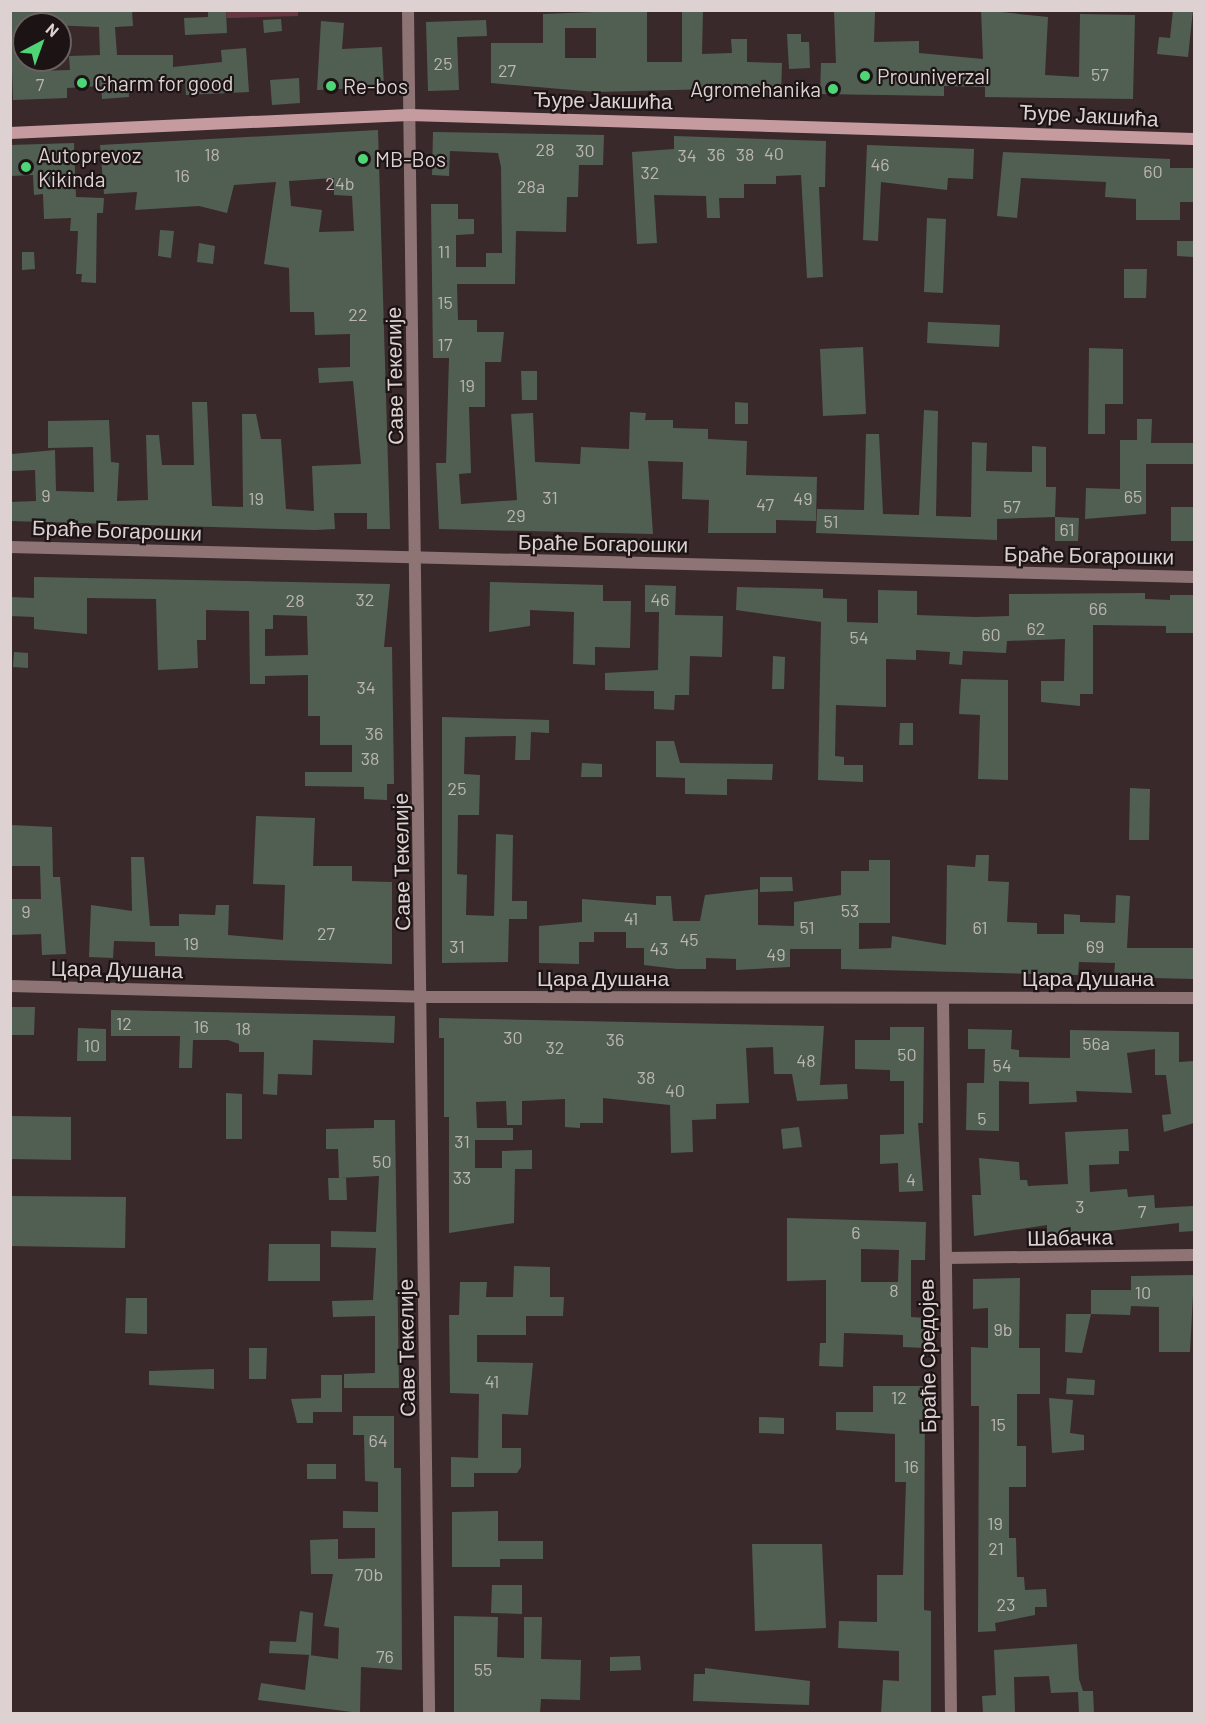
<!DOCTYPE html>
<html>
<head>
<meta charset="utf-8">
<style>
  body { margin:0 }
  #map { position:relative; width:1205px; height:1724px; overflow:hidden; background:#3a292a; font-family:Barlow,sans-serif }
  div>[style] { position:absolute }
  .green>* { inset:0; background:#65393f }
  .building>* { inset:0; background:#515f53 }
  .street>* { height:12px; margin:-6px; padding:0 6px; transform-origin:6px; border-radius:6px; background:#8f7476 }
  .secondary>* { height:12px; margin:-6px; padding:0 6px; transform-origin:6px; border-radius:6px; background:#c69b9f }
  .dots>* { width:16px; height:16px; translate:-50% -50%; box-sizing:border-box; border:3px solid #1c1414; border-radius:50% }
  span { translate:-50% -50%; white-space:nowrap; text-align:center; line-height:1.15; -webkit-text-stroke:4.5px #1c1414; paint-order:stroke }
  .number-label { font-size:18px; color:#bab4b2 }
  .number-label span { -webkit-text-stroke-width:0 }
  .poi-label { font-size:21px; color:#ddd1d2 }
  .left { translate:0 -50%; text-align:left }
  .right { translate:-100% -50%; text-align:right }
  .street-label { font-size:21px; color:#ddd1d2 }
  .frame { position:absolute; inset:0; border:12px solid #ddd1d2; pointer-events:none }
  .north { position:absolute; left:12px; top:12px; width:60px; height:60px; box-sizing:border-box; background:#1c1414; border:2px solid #696060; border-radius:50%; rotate:41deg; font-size:16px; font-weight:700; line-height:24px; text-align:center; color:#ddd1d2 }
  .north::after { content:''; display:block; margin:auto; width:21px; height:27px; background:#4ed676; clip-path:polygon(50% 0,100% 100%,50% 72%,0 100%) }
</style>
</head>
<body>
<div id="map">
  <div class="green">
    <i style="clip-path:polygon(226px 11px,298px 11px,298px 16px,227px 18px)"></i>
  </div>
  <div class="building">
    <i style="clip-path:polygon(evenodd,10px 10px,132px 10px,133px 26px,115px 27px,117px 55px,173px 55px,173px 67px,222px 62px,221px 50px,246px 48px,249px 92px,186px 95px,185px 81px,128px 80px,129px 97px,102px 99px,101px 86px,67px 88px,67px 98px,13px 100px,10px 10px,24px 24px,99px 27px,100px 55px,69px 56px,70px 70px,38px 71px,37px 60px,24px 60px,24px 24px)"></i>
    <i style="clip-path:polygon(208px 10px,226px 10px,227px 33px,185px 35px,184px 18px,208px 17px)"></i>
    <i style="clip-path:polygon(evenodd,647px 10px,647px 62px,682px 62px,682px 10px,703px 10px,702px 54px,732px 53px,731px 39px,747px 39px,747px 62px,782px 63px,781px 96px,750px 95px,751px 88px,596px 92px,491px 83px,491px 43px,543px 43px,543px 14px,647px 10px,565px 28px,596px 28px,596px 58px,565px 58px,565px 28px)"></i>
    <i style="clip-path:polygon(981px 10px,1048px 17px,1045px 75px,1079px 77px,1080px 14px,1135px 15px,1133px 99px,985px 97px,985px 87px,944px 86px,944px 96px,820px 94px,821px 63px,836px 63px,834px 11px,875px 12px,874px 42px,919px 41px,919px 53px,983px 59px)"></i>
    <i style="clip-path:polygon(1173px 10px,1193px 10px,1188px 57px,1157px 54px,1159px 37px,1170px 38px)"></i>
    <i style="clip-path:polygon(281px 19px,282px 31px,264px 33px,263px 20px)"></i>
    <i style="clip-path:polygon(486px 20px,487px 36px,457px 37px,459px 90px,428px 91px,426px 22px)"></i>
    <i style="clip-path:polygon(321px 21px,344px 23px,342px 49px,382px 47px,384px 87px,317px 90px)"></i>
    <i style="clip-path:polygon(787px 34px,801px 34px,801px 42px,809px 42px,810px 68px,789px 69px)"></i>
    <i style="clip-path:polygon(299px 78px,300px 103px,272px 105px,270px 80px)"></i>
    <i style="clip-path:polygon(evenodd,378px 130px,390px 529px,367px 529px,367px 513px,334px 513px,335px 529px,315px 530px,10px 521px,10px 502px,36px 501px,35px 470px,12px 471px,12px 454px,55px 450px,56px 491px,94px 492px,93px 447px,48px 448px,48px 421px,109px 420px,111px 462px,119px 463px,117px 501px,148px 500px,146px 435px,159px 435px,162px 465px,194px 465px,192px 402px,207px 402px,212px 506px,243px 507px,242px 414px,256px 414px,261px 439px,281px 439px,286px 509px,314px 511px,312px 466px,361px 464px,353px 381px,319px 383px,318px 368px,350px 367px,350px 334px,315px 335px,314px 312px,290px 312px,289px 268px,264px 264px,276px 182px,234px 185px,227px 213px,199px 206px,135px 210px,137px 192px,104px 194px,100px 145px,378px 130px,334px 178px,334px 195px,352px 196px,354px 231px,319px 232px,322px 210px,291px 206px,289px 181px,334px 178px)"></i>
    <i style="clip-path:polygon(433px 132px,604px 135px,603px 165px,579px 165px,578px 197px,567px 197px,566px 232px,516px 231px,515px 284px,457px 284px,458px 320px,477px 320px,477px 332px,504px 332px,501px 362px,485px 362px,485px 407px,469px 407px,471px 473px,459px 474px,461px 504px,517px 500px,511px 414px,533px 413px,535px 462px,580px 464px,581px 447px,629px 449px,630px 412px,646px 413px,645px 420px,673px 420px,673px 428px,708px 429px,708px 439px,747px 441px,746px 475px,817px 477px,816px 521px,776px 520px,776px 533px,708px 533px,709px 500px,682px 499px,683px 462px,648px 461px,653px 534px,439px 529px,436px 463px,446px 463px,449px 358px,433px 358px,431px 204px,458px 204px,458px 219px,474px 219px,474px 234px,456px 235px,456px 267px,486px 267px,486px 253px,502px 253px,501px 167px,498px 153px,450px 151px,449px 176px,432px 175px)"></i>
    <i style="clip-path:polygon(674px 136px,826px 141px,825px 187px,819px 187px,823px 277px,807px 278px,801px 175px,776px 176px,776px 184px,744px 184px,744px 198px,719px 198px,720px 218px,707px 218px,706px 196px,654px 195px,657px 243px,637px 244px,632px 152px,674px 149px)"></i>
    <i style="clip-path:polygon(74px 143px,76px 197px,104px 198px,103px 213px,97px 213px,96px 283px,81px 282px,82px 274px,76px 274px,78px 231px,70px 231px,71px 218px,44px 219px,43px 194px,34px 195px,33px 175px,10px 176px,10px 145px)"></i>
    <i style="clip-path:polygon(867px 145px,974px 149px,973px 179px,948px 178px,947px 190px,881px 182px,878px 241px,863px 240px)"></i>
    <i style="clip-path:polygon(1003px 152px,1170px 159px,1170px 168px,1194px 168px,1194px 202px,1180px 202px,1180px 220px,1136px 220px,1136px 199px,1105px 197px,1106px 182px,1021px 178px,1017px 218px,997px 216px)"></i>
    <i style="clip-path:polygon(927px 218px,946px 219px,943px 293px,924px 292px)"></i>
    <i style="clip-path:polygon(160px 230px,174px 231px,171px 258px,158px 256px)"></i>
    <i style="clip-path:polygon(1177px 241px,1194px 241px,1194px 257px,1177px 256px)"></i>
    <i style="clip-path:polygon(199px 243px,215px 246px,213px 264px,197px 262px)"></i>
    <i style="clip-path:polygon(22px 252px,34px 252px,35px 269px,22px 270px)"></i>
    <i style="clip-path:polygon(1124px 269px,1147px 269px,1146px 298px,1124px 298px)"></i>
    <i style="clip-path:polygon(928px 322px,1000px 325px,999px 347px,927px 343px)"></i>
    <i style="clip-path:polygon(863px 347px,866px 414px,823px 416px,820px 349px)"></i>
    <i style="clip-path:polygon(1089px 348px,1123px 349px,1123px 404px,1105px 404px,1105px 434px,1088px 434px)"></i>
    <i style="clip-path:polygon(521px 371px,537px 371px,537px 400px,522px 400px)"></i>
    <i style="clip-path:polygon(735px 402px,748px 403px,748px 424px,735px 424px)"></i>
    <i style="clip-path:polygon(924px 410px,938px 411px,936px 516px,971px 517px,972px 442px,987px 443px,986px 471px,1032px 472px,1032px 446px,1046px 447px,1046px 487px,1056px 487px,1055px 517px,997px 519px,997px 540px,816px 533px,817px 509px,864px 510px,866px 434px,879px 434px,883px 514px,919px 515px)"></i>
    <i style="clip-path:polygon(1137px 419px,1152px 419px,1151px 443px,1194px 443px,1194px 464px,1146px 464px,1146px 514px,1085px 519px,1086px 488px,1120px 489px,1120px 440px,1137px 440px)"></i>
    <i style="clip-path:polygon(1171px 507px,1194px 507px,1194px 541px,1171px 541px)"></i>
    <i style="clip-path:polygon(1055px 517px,1079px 518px,1078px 541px,1055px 541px)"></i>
    <i style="clip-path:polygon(evenodd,34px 577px,390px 584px,384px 647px,392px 647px,394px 784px,387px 784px,387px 800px,364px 799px,364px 787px,305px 786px,305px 772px,352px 772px,352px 745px,320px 745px,320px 716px,308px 716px,308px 675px,265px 676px,265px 684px,250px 684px,249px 611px,206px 610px,206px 640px,197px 640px,198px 668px,158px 670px,156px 599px,87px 598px,87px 634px,34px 629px,34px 617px,10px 616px,10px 597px,34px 598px,34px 577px,273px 615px,307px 616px,308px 655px,265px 656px,265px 629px,273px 629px,273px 615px)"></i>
    <i style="clip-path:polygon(490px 582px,603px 585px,603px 601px,631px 601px,630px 648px,595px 647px,595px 665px,573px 664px,574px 612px,530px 610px,530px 626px,489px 632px)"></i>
    <i style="clip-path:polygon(645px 585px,676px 586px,675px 615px,723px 616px,722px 657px,690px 656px,689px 695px,675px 695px,674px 710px,654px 709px,654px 691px,605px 690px,605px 673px,658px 670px,659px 612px,645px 612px)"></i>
    <i style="clip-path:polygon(737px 587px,823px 589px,823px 598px,847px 599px,847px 622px,878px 623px,878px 590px,917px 591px,917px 615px,976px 617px,1009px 616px,1009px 594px,1145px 593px,1145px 599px,1170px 600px,1170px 595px,1194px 595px,1194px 633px,1166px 633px,1166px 626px,1093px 625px,1093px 694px,1080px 694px,1080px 706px,1041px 702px,1041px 681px,1064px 681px,1065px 639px,1007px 641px,1006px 653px,963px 651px,962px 665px,949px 664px,950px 652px,916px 650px,916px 660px,886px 659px,886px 707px,836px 705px,835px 756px,844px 757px,844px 765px,863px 765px,863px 782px,818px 780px,821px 622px,736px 610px)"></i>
    <i style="clip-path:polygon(14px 652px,28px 653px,28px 668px,13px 667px)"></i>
    <i style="clip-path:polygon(773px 656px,785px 657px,784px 689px,772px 689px)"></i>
    <i style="clip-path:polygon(961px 679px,1008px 680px,1008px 780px,978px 779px,980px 715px,959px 714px)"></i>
    <i style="clip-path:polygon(442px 717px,549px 720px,549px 733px,531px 732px,530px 760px,515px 760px,516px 736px,465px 737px,464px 774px,480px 775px,479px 815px,458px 815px,457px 874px,467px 875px,466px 915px,494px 916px,496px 834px,513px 835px,512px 901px,527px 901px,527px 919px,509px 919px,508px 962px,442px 963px)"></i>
    <i style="clip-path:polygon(900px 723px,913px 723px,913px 745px,899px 745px)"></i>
    <i style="clip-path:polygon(656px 741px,674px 741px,680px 763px,773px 764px,772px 780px,727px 779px,727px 795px,685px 794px,685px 778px,656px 777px)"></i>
    <i style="clip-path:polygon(582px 763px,602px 764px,602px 777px,581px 777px)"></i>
    <i style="clip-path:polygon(1130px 788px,1150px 789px,1149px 840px,1129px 840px)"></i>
    <i style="clip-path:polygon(256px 816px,315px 818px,313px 866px,352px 866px,352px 881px,392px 882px,392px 964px,155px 956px,155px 942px,114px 941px,113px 958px,89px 957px,91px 905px,132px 911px,131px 857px,144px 857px,150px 926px,179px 926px,179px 914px,215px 915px,216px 905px,229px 905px,228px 935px,283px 940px,285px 885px,253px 884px)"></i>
    <i style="clip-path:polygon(10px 825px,52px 827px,53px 877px,60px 877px,66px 954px,42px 955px,41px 934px,10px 935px,10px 899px,41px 899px,40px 866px,10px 866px)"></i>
    <i style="clip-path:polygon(976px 855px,989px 855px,988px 881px,1009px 882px,1007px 922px,1037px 923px,1037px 934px,1064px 934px,1064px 914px,1080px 915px,1080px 922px,1115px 923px,1116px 895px,1130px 896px,1127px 948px,1194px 948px,1194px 979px,1114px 977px,1115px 963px,1079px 962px,1078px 975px,841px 969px,841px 949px,790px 949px,790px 967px,736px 970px,736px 959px,706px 958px,706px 969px,677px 969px,644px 965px,644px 948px,626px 948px,626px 932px,594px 932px,594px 942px,579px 942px,579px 964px,539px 963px,539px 926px,582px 922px,582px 899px,656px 905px,656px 896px,671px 896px,673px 921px,700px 921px,705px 895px,758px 889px,758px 925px,794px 926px,794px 902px,841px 895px,841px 871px,869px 871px,869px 860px,890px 860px,890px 923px,859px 923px,859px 949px,891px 948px,892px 936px,946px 945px,947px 865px,975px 867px)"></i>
    <i style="clip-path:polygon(760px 877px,792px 877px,793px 891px,760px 892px)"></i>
    <i style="clip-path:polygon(10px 1007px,35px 1007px,34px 1035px,10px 1035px)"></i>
    <i style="clip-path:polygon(111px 1010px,395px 1016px,394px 1043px,313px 1040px,312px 1075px,278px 1074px,277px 1095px,263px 1094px,264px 1052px,239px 1052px,239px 1044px,228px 1040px,193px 1040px,192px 1068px,179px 1068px,180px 1036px,111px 1036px)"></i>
    <i style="clip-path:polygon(439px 1018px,824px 1026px,820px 1085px,847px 1084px,848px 1099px,797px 1101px,792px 1074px,774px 1074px,773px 1047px,746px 1048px,749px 1103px,716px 1104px,716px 1119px,692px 1120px,693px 1152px,671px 1153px,670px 1105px,603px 1098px,603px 1123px,580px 1123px,580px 1128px,565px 1127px,565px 1099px,522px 1101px,522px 1125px,507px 1125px,506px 1101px,476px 1102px,477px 1128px,513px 1128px,513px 1140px,475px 1140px,475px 1168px,502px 1168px,502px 1151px,532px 1150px,532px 1169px,515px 1169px,514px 1223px,449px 1233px,449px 1117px,444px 1117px,444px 1038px,439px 1038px)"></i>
    <i style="clip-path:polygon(890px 1027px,924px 1027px,923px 1123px,918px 1123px,923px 1191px,899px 1192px,898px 1163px,880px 1164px,880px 1135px,904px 1134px,904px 1081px,890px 1081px,890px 1070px,855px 1069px,855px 1040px,890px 1040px)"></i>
    <i style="clip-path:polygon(78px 1028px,106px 1029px,106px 1061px,77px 1061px)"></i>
    <i style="clip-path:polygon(968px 1029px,1012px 1030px,1011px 1049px,1019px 1050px,1019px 1057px,1070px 1058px,1070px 1030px,1179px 1032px,1179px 1062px,1194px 1061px,1194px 1123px,1164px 1132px,1162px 1115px,1171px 1114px,1166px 1075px,1155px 1075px,1155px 1049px,1127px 1053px,1132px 1093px,1076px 1091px,1077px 1102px,1029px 1104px,1029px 1082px,999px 1081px,999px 1131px,966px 1130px,967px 1083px,984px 1083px,985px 1049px,968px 1049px)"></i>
    <i style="clip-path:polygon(226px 1093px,242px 1094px,242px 1139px,226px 1139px)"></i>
    <i style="clip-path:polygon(10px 1116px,71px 1117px,71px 1160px,10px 1159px)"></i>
    <i style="clip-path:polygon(374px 1120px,395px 1120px,399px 1388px,344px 1388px,344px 1374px,375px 1373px,375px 1316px,333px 1317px,332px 1301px,373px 1300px,376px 1248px,331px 1247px,331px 1231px,376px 1232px,379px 1176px,339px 1178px,338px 1149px,326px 1149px,326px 1129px,374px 1128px)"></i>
    <i style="clip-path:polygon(799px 1127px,802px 1147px,783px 1149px,781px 1129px)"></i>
    <i style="clip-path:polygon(1128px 1129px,1129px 1151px,1119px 1151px,1119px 1164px,1089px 1165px,1090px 1192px,1127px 1189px,1128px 1197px,1154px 1195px,1155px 1208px,1194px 1206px,1194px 1231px,1179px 1232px,1179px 1223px,1047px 1238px,1047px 1225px,974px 1236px,972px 1195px,981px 1195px,979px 1158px,1019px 1162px,1020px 1180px,1027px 1180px,1028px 1186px,1068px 1184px,1065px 1132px)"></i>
    <i style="clip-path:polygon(328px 1178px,346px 1178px,347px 1200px,329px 1200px)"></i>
    <i style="clip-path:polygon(10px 1196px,126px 1197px,125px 1248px,10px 1246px)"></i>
    <i style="clip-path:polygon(evenodd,787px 1218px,926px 1222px,925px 1260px,911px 1260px,911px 1317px,926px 1318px,925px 1348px,903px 1347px,903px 1335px,844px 1333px,843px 1367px,819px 1366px,820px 1343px,826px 1343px,826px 1280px,787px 1281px,787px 1218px,861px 1249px,899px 1250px,898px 1282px,861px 1282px,861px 1249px)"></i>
    <i style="clip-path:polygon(269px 1244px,320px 1244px,320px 1281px,268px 1281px)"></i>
    <i style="clip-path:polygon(514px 1266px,550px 1267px,550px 1297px,564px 1297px,563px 1316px,526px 1316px,526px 1335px,477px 1335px,477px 1362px,533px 1363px,528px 1415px,502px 1414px,502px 1448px,521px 1448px,521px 1467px,517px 1473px,474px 1473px,474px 1487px,451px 1487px,451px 1457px,478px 1458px,479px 1394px,450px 1393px,449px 1315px,459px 1315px,460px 1282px,487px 1282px,486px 1297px,513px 1297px)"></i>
    <i style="clip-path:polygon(1194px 1275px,1190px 1352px,1159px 1352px,1159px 1307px,1131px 1306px,1130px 1315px,1091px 1314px,1091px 1290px,1131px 1290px,1131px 1276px)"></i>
    <i style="clip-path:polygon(1020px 1278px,1019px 1348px,1040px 1348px,1040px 1394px,1017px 1394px,1017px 1446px,1026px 1446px,1026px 1487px,1009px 1487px,1009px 1538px,1016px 1538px,1017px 1577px,1024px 1577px,1025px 1590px,1046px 1589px,1047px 1607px,1035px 1607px,1035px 1615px,995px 1623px,996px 1631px,978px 1632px,979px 1406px,971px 1406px,971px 1347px,988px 1348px,988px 1308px,973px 1309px,973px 1279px)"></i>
    <i style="clip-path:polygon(126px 1298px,147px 1298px,147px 1334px,125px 1333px)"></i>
    <i style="clip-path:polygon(1066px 1314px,1091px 1314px,1082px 1353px,1065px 1352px)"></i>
    <i style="clip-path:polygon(249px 1348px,267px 1348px,266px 1379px,249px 1379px)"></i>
    <i style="clip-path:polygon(214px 1369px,214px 1389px,149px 1385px,149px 1371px)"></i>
    <i style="clip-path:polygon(321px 1375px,342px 1375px,342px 1412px,313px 1412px,313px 1423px,297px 1423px,291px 1399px,321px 1398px)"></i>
    <i style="clip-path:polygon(1067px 1378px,1095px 1380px,1094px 1395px,1066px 1394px)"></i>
    <i style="clip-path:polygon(873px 1386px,925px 1386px,924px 1610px,931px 1611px,931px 1713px,881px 1713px,883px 1680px,899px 1681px,899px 1651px,838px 1648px,839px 1621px,877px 1622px,877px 1575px,903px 1575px,906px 1482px,895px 1482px,895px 1434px,836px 1430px,836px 1412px,873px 1412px)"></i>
    <i style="clip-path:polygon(1049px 1398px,1073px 1400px,1070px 1433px,1084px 1435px,1084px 1450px,1052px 1453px)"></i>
    <i style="clip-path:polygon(353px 1416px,394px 1416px,394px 1468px,401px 1468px,402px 1670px,361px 1667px,360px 1713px,258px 1700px,261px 1683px,305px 1690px,309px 1655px,338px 1659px,339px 1628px,324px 1626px,333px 1574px,311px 1574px,310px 1540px,338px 1539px,338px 1559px,375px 1558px,375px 1528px,343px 1528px,343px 1511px,378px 1512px,378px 1482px,365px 1481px,364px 1435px,353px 1435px)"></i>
    <i style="clip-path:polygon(759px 1417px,784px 1418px,784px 1434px,759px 1433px)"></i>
    <i style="clip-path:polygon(307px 1464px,336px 1464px,336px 1479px,307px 1479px)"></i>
    <i style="clip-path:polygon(498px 1511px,498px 1541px,543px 1541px,543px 1559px,500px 1559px,500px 1567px,452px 1567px,452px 1512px)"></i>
    <i style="clip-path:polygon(752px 1544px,822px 1544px,826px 1628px,755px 1631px)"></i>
    <i style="clip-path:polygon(492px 1585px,522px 1585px,522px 1614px,491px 1613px)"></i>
    <i style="clip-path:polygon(300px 1611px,313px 1613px,311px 1655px,269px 1653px,270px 1641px,296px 1642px)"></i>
    <i style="clip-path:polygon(454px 1616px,498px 1617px,497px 1657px,524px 1658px,524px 1617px,542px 1617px,541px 1659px,581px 1660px,580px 1700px,541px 1699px,540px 1713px,454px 1713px)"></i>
    <i style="clip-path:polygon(1077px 1644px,1079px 1679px,1083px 1691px,1093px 1691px,1094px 1713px,1079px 1713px,1078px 1692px,1051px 1693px,1049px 1676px,1014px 1677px,1015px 1713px,983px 1713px,982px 1696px,996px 1695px,994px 1650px)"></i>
    <i style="clip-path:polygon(640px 1656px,641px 1670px,610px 1671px,610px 1657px)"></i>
    <i style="clip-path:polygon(705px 1668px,810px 1681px,809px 1705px,693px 1701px,694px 1674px,705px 1674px)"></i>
  </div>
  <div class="street">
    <i style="left:408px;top:10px;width:1704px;rotate:89.29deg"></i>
    <i style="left:10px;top:547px;width:1184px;rotate:1.45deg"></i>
    <i style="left:10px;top:986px;width:412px;rotate:1.5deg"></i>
    <i style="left:422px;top:997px;width:772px;rotate:0.07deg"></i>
    <i style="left:943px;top:998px;width:716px;rotate:89.36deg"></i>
    <i style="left:946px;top:1258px;width:248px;rotate:-0.7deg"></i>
  </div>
  <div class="secondary">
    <i style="left:10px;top:133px;width:399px;rotate:-2.6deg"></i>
    <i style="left:409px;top:115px;width:785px;rotate:1.75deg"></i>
  </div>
  <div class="dots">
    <i style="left:865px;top:76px;background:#4ed676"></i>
    <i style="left:82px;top:83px;background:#4ed676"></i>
    <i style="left:331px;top:86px;background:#4ed676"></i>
    <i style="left:833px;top:89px;background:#4ed676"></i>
    <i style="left:363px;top:159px;background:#4ed676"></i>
    <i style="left:26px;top:167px;background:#4ed676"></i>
  </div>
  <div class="number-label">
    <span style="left:443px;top:63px">25</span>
    <span style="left:507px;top:70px">27</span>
    <span style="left:1100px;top:74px">57</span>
    <span style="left:40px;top:84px">7</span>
    <span style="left:545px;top:149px">28</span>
    <span style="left:585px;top:150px">30</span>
    <span style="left:774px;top:153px">40</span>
    <span style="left:212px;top:154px">18</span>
    <span style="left:716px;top:154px">36</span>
    <span style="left:745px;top:154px">38</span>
    <span style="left:687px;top:155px">34</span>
    <span style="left:880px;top:164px">46</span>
    <span style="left:1153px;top:171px">60</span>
    <span style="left:650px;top:172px">32</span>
    <span style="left:182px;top:175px">16</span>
    <span style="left:340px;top:183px">24b</span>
    <span style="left:531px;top:186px">28a</span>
    <span style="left:444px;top:251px">11</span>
    <span style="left:445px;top:302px">15</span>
    <span style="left:358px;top:314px">22</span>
    <span style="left:445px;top:344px">17</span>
    <span style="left:467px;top:385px">19</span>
    <span style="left:46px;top:495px">9</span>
    <span style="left:1133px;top:496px">65</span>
    <span style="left:550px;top:497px">31</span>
    <span style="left:256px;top:498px">19</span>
    <span style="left:803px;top:498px">49</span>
    <span style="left:765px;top:504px">47</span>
    <span style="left:1012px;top:506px">57</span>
    <span style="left:516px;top:515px">29</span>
    <span style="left:831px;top:521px">51</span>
    <span style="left:1067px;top:529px">61</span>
    <span style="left:365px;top:599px">32</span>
    <span style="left:660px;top:599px">46</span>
    <span style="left:295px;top:600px">28</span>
    <span style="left:1098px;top:608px">66</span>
    <span style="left:1036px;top:628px">62</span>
    <span style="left:991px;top:634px">60</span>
    <span style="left:859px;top:637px">54</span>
    <span style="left:366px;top:687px">34</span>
    <span style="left:374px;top:733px">36</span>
    <span style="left:370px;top:758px">38</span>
    <span style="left:457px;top:788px">25</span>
    <span style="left:850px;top:910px">53</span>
    <span style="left:26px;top:911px">9</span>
    <span style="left:631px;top:918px">41</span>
    <span style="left:807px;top:927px">51</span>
    <span style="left:980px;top:927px">61</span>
    <span style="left:326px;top:933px">27</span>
    <span style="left:689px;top:939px">45</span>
    <span style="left:191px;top:943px">19</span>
    <span style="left:457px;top:946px">31</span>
    <span style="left:1095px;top:946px">69</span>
    <span style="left:659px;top:948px">43</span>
    <span style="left:776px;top:954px">49</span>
    <span style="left:124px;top:1023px">12</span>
    <span style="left:201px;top:1026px">16</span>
    <span style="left:243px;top:1028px">18</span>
    <span style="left:513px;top:1037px">30</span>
    <span style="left:615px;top:1039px">36</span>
    <span style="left:1096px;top:1043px">56a</span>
    <span style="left:92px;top:1045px">10</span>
    <span style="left:555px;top:1047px">32</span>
    <span style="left:907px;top:1054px">50</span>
    <span style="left:806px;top:1060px">48</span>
    <span style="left:1002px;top:1065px">54</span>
    <span style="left:646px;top:1077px">38</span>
    <span style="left:675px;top:1090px">40</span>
    <span style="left:982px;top:1118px">5</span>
    <span style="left:462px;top:1141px">31</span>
    <span style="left:382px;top:1161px">50</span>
    <span style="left:462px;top:1177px">33</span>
    <span style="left:911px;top:1179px">4</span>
    <span style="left:1080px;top:1206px">3</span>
    <span style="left:1142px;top:1211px">7</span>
    <span style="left:856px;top:1232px">6</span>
    <span style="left:894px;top:1290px">8</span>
    <span style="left:1143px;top:1292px">10</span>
    <span style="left:1003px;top:1329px">9b</span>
    <span style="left:492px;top:1381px">41</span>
    <span style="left:899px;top:1397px">12</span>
    <span style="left:998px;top:1424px">15</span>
    <span style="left:378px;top:1440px">64</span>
    <span style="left:911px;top:1466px">16</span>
    <span style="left:995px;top:1523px">19</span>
    <span style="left:996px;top:1548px">21</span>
    <span style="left:369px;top:1574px">70b</span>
    <span style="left:1006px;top:1604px">23</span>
    <span style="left:385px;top:1656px">76</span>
    <span style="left:483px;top:1669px">55</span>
  </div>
  <div class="poi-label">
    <span class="left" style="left:877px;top:76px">Prouniverzal</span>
    <span class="left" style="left:94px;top:83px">Charm for good</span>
    <span class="left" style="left:343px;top:86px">Re-bos</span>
    <span class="right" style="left:821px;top:89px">Agromehanika</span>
    <span class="left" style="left:38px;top:167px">Autoprevoz<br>Kikinda</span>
    <span class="left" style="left:375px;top:159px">MB-Bos</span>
  </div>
  <div class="street-label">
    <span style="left:603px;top:100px;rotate:1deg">Ђуре Јакшића</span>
    <span style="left:1089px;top:115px;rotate:3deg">Ђуре Јакшића</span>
    <span style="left:394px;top:376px;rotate:-91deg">Саве Текелије</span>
    <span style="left:117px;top:530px;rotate:2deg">Браће Богарошки</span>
    <span style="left:603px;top:543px;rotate:1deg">Браће Богарошки</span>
    <span style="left:1089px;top:555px;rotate:1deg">Браће Богарошки</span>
    <span style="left:401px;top:862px;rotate:-91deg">Саве Текелије</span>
    <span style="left:117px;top:969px;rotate:1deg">Цара Душана</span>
    <span style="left:603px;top:978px">Цара Душана</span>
    <span style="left:1088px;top:978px">Цара Душана</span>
    <span style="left:1070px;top:1237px;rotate:-1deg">Шабачка</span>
    <span style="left:406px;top:1348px;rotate:-91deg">Саве Текелије</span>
    <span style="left:927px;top:1356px;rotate:-91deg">Браће Средојев</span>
  </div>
  <div class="frame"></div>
  <div class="north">N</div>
</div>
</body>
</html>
